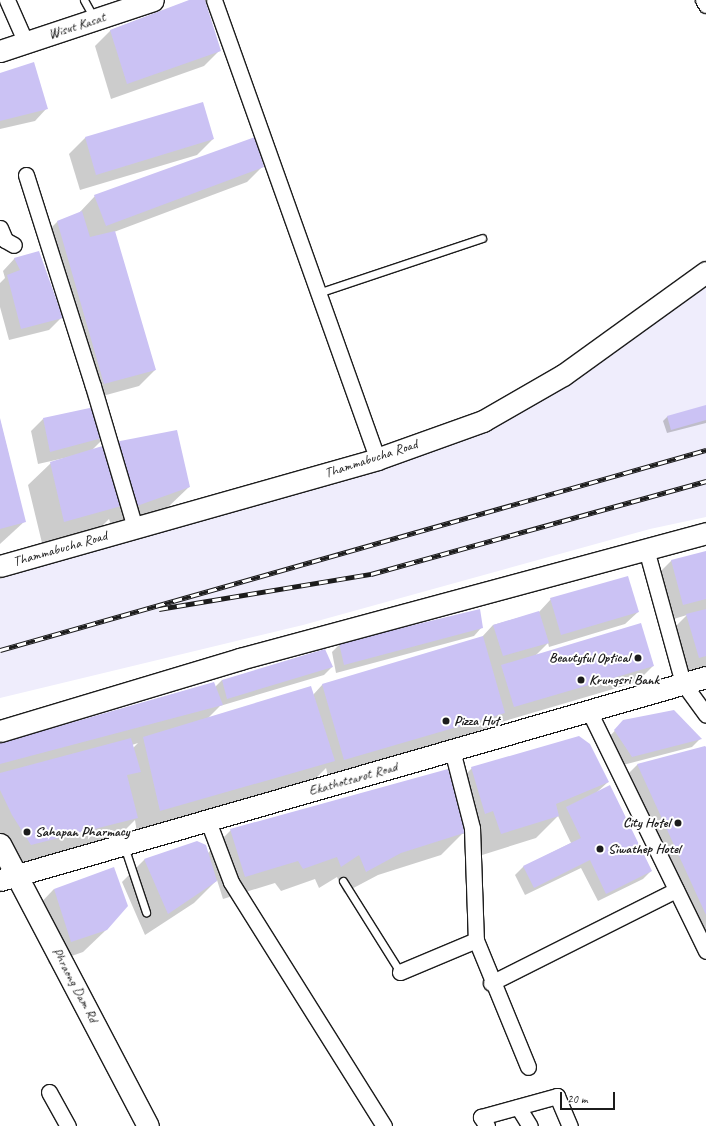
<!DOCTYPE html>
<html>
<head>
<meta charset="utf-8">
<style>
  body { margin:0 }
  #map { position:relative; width:706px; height:1126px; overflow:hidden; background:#fff; font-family:Caveat,sans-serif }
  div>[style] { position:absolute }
  .built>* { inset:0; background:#efedfc }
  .shadow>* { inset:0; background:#0003 }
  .building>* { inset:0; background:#cbc2f4 }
  .roads { filter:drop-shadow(1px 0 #1c1c1c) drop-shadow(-1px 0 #1c1c1c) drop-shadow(0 1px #1c1c1c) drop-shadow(0 -1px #1c1c1c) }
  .lane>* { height:7px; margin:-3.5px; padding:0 3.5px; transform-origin:3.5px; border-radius:3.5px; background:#fff }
  .street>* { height:15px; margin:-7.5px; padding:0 7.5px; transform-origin:7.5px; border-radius:7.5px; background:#fff }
  .secondary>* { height:21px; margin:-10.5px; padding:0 10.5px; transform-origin:10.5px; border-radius:10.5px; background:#fff }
  .rail>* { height:4.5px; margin-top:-2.25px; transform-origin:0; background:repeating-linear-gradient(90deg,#fff 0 9px,#1c1c1c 0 18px); box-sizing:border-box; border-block:1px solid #1c1c1c }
  .dots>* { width:11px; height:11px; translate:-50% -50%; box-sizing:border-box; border:2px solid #fff; border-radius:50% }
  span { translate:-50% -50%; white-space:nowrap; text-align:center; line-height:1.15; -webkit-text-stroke:4px #fff; paint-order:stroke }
  .street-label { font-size:14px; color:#1c1c1c }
  .poi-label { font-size:14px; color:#1c1c1c; font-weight:700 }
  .right { translate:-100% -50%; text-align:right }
  .left { translate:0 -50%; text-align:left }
  .scale { position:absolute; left:560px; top:1092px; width:55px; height:18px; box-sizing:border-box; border:2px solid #1c1c1c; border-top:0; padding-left:5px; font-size:12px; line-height:14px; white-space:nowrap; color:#1c1c1c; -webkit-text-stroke:3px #fff; paint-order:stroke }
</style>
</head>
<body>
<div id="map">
  <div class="built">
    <i style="clip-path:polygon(706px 286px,706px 517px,650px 529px,303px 625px,0 698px,0 579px,499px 421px,598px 363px,679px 301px)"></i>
  </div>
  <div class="shadow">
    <i style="clip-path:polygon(191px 0,204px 0,220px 50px,204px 66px,111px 99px,95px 46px,111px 30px)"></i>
    <i style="clip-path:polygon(0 74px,47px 108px,35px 121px,0 129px)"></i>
    <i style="clip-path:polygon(85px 138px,213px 139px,197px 155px,80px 190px,69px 154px)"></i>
    <i style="clip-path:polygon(263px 166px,247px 182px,114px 232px,155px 370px,139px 386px,88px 400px,41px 238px,57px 222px,79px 213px,95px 196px)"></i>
    <i style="clip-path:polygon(15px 258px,62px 317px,49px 330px,9px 340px,0 307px,0 283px,5px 278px,3px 271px)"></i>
    <i style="clip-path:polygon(706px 406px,706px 423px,667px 433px,663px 421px,667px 417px)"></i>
    <i style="clip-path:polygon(43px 419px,105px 437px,91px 451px,189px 487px,166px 509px,112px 528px,109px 519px,101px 527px,42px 543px,28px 485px,51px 463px,69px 457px,38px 464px,31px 431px)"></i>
    <i style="clip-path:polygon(0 420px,25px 521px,0 544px)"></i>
    <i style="clip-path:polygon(706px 552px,706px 667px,683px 674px,671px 631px,687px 615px,667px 621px,655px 577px,671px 561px)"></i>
    <i style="clip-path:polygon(evenodd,551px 599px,638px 612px,625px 624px,549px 647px,548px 643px,535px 656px,653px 666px,637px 682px,498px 723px,497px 720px,488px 728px,328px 776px,326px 768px,311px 783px,137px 833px,135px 820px,115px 840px,9px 866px,0 853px,0 744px,215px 687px,222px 680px,332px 667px,324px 675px,220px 706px,208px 718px,313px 695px,322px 685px,481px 638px,493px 625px,539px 612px,551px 599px,138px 743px,133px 748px,132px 745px,138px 743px)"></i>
    <i style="clip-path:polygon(482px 627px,474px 636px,336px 673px,332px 652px,340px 644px)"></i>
    <i style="clip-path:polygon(624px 721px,700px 739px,692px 747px,623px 765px,607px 739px)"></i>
    <i style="clip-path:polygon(704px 747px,706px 748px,706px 941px,629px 773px,637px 765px)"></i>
    <i style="clip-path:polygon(472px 768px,608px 782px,596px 793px,651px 871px,643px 879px,598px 901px,581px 868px,525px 895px,515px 875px,523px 867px,571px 843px,558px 816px,536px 838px,479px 856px,471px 833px,462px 834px,441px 855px,378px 875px,344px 893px,337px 877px,319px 888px,315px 879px,281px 891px,275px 883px,223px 899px,217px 880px,194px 903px,145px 935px,122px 882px,144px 860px,208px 853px,231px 830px,453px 787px)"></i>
    <i style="clip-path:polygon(54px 889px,106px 930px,83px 952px,49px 964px,32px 912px)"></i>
  </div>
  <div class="building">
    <i style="clip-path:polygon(189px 0,205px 0,221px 51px,127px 84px,110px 30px)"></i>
    <i style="clip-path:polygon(34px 62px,48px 109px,0 121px,0 73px)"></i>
    <i style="clip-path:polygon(203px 102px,214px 139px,96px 175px,85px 137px)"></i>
    <i style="clip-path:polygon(255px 137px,264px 167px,106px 226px,94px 195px)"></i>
    <i style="clip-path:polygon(82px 211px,90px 237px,115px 231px,156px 370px,104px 384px,57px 221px)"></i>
    <i style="clip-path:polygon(39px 251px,63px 318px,21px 329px,7px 275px,20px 270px,14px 258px)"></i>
    <i style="clip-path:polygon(706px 405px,706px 420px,671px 430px,667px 416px)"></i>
    <i style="clip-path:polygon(99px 406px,106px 437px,50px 452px,43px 418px)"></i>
    <i style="clip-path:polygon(0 418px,26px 522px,0 529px)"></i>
    <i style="clip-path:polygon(177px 430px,190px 487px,134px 507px,115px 442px)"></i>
    <i style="clip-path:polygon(109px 444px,125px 505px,64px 522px,50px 462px)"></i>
    <i style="clip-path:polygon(706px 551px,706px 599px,683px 605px,671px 560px)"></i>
    <i style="clip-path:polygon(628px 576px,639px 612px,561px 635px,550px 598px)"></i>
    <i style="clip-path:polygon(480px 609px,483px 628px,344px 665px,339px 643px)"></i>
    <i style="clip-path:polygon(706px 609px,706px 656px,699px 658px,686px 614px)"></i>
    <i style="clip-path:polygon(539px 611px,549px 643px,503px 656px,493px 625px)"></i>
    <i style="clip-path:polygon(641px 623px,654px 666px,514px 707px,501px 665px)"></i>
    <i style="clip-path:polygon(483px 636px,505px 713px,344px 760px,322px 684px)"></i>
    <i style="clip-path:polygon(325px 649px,333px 667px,227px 699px,222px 680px)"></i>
    <i style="clip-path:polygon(214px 682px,223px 705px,0 764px,0 743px)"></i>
    <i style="clip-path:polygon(311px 686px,335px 761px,160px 811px,143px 737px)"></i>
    <i style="clip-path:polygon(674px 710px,702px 739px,632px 757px,614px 730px,623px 720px)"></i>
    <i style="clip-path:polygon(579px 736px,590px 744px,609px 782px,556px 804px,559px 816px,501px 834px,493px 811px,485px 814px,471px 767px)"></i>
    <i style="clip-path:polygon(131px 738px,141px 772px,127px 775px,138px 818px,31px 845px,12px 815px,0 790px,0 773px)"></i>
    <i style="clip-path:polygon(705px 746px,706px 747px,706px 915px,637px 764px)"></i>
    <i style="clip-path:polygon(448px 769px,462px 810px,464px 833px,401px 853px,366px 872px,359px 855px,341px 867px,337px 857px,303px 869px,298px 861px,245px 877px,230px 829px)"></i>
    <i style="clip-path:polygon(610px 785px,652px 871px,606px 894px,590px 860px,534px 888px,523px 866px,581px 838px,566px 807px)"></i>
    <i style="clip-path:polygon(197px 841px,206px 845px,217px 881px,168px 914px,144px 859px)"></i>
    <i style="clip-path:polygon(114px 867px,128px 906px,107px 930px,71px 942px,54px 889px)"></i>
  </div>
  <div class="roads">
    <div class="lane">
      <i style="left:84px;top:0;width:21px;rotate:61deg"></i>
      <i style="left:318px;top:293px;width:173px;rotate:-18.5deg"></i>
      <i style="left:124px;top:846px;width:70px;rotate:71.6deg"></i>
      <i style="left:343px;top:881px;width:107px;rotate:57.9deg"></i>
    </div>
    <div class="street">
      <i style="left:7px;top:0;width:47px;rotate:66.2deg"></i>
      <i style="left:214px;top:0;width:487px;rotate:70.4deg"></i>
      <i style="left:703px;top:0;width:6px;rotate:59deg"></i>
      <i style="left:26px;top:175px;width:221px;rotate:72.4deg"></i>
      <i style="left:93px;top:386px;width:148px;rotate:73.5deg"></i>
      <i style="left:0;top:228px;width:13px;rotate:67deg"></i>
      <i style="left:5px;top:240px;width:10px;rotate:29deg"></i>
      <i style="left:646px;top:549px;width:139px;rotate:74.6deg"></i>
      <i style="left:683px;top:683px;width:39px;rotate:54deg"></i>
      <i style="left:589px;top:711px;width:267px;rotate:64deg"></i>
      <i style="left:452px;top:750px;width:81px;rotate:75.6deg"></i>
      <i style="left:472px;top:828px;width:112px;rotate:88deg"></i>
      <i style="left:476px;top:940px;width:137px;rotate:67.7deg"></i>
      <i style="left:208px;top:821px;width:65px;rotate:69.3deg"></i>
      <i style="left:231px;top:882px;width:288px;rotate:57.9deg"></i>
      <i style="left:400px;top:972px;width:82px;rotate:-22.8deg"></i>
      <i style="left:491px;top:983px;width:207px;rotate:-26.7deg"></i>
      <i style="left:49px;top:1092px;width:39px;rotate:61deg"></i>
      <i style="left:518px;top:1107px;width:22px;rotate:58deg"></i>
      <i style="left:487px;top:1126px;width:11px;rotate:-124deg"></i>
      <i style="left:481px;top:1117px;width:79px;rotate:-15.4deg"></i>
      <i style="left:557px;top:1096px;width:33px;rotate:67deg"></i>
    </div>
    <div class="secondary">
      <i style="left:0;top:51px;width:161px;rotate:-18.4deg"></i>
      <i style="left:0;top:566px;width:392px;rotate:-15.8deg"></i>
      <i style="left:377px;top:459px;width:113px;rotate:-19.7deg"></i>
      <i style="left:483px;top:421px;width:92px;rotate:-29.9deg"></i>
      <i style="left:563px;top:375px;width:176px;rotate:-35.8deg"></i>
      <i style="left:0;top:731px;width:251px;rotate:-16.7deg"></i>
      <i style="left:240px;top:659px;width:483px;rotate:-15.1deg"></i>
      <i style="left:0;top:844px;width:318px;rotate:62.3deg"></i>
      <i style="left:0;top:880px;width:735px;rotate:-16.04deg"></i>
    </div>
  </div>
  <div class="rail">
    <i style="left:159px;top:609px;width:215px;rotate:-9.4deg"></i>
    <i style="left:371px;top:574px;width:348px;rotate:-15.5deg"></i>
    <i style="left:0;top:650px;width:734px;rotate:-15.82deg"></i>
  </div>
  <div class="dots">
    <i style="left:638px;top:658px;background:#1c1c1c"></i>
    <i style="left:581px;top:680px;background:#1c1c1c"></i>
    <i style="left:446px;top:721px;background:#1c1c1c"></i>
    <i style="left:678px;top:823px;background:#1c1c1c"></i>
    <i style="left:27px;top:832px;background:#1c1c1c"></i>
    <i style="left:600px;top:849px;background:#1c1c1c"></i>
  </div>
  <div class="street-label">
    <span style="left:77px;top:26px;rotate:-18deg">Wisut Kasat</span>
    <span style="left:371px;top:459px;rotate:-18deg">Thammabucha Road</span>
    <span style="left:60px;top:549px;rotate:-16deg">Thammabucha Road</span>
    <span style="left:353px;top:779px;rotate:-16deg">Ekathotsarot Road</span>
    <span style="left:75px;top:985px;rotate:62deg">Phraong Dam Rd</span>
  </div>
  <div class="poi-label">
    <span class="right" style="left:630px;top:658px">Beautyful Optical</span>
    <span class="left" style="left:589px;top:680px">Krungsri Bank</span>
    <span class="left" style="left:454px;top:721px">Pizza Hut</span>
    <span class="right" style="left:670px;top:823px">City Hotel</span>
    <span class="left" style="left:35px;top:832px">Sahapan Pharmacy</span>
    <span class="left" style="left:608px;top:849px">Siwathep Hotel</span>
  </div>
  <div class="scale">20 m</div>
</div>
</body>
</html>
